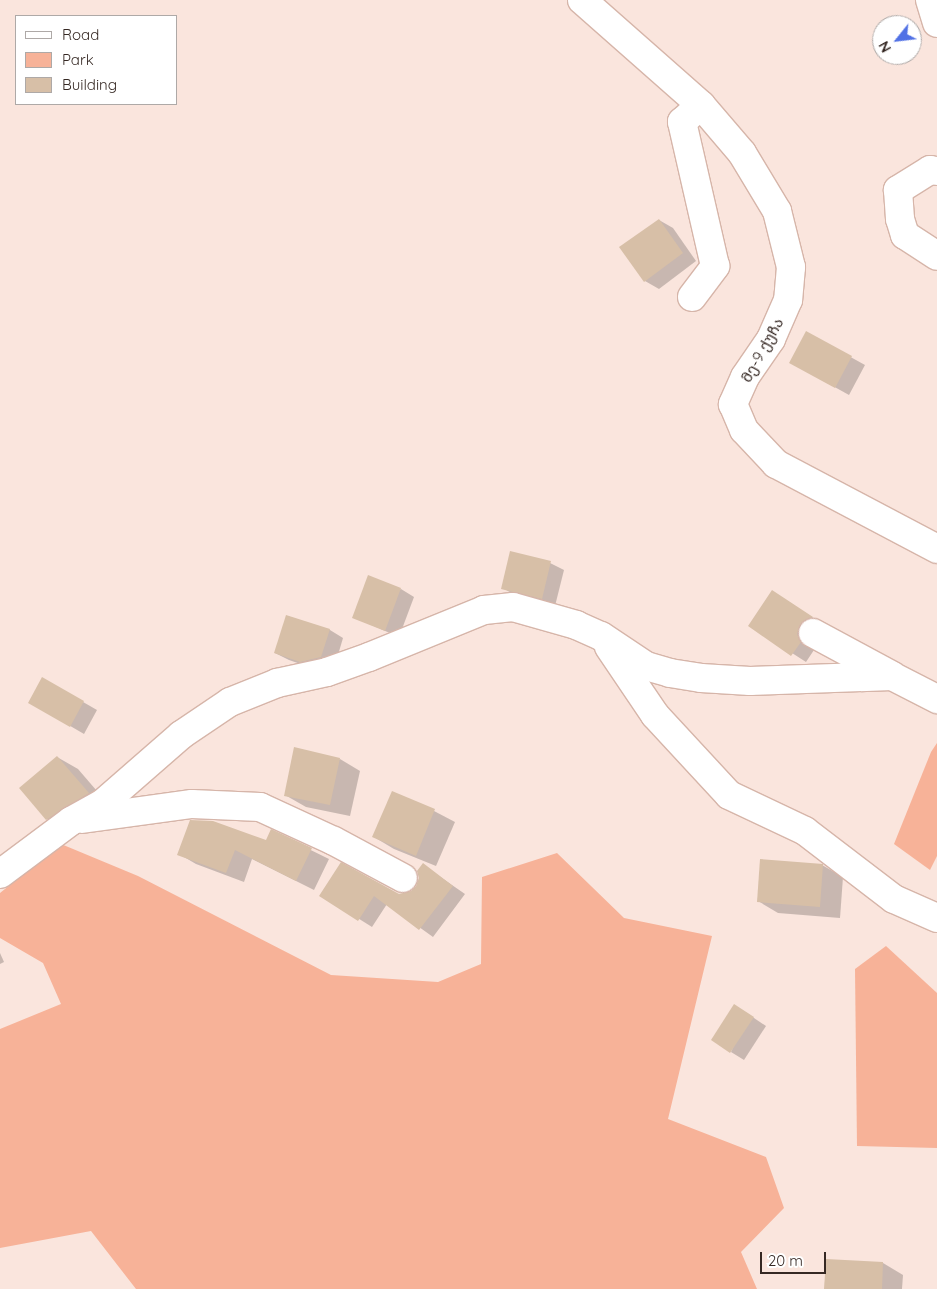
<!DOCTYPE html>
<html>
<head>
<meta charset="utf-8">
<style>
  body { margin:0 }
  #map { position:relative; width:937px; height:1289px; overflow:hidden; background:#fae5dd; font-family:Quicksand,"Noto Sans Georgian",sans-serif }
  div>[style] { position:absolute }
  .green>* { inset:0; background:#f7b298 }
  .shadow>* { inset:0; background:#0003 }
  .building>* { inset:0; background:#d7bfa7 }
  .roads { filter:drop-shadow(1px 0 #d6b5a9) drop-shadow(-1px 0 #d6b5a9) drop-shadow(0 1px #d6b5a9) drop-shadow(0 -1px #d6b5a9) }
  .minor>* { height:28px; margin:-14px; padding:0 14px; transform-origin:14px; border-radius:14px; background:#fff }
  span { translate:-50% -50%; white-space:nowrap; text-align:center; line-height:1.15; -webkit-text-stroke:4px #fff; paint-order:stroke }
  .street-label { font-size:15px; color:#352823 }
  .legend { position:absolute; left:15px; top:15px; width:162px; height:90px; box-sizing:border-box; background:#fff; border:1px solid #aea9a7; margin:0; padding:6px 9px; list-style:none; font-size:15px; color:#352823 }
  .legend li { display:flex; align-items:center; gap:10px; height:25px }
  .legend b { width:25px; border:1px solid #aea9a7 }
  .north { position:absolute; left:872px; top:15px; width:50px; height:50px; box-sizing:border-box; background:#fff; border:1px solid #aea9a7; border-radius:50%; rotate:241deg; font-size:14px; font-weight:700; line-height:20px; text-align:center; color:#352823 }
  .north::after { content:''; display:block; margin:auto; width:18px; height:22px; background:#5171e5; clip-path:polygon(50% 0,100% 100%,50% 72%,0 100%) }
  .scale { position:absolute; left:760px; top:1252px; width:66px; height:22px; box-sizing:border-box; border:2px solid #352823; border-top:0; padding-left:6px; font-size:15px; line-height:18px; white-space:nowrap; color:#352823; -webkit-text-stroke:4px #fff; paint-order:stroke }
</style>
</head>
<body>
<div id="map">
  <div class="green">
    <i style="clip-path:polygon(937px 743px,937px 856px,930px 870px,894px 844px,931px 752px)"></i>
    <i style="clip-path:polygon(61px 844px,138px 876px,331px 975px,438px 982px,481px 964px,482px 877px,557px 853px,624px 918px,712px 936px,668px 1119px,766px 1157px,784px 1208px,741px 1252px,757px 1289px,136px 1289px,91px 1231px,0 1248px,0 1029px,61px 1004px,43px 963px,0 938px,0 893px)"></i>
    <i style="clip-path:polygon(886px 946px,937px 993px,937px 1148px,857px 1146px,855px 969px)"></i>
  </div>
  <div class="shadow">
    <i style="clip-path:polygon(659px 220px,673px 228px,696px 261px,659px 289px,645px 281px)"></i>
    <i style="clip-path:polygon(807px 333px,865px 365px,849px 395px,804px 370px)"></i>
    <i style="clip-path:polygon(550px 563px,564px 570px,555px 606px,516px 596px,503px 588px)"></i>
    <i style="clip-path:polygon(401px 589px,414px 597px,399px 637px,353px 617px)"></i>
    <i style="clip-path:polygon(773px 592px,824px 625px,811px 642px,814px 650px,806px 662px,750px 626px)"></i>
    <i style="clip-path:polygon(287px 616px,330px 630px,343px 638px,335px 665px,315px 669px,289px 660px,275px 653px)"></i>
    <i style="clip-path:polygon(43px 679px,97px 710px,84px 734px,29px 702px)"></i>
    <i style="clip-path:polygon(57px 757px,78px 769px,109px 805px,68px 831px,47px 819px)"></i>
    <i style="clip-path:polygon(340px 759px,360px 771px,350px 816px,306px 807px,285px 795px)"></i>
    <i style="clip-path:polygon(392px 793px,434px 811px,455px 822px,436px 866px,394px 849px,374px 837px)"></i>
    <i style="clip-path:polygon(272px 831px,329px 859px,314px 890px,252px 859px,244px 882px,196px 864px,179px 854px,267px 842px)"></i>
    <i style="clip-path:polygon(423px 865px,465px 894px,433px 937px,387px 904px,372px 927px,321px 895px,399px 896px,411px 893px,418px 886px)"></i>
    <i style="clip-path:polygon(822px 865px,843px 877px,840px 918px,778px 913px,758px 901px)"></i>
    <i style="clip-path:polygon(0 953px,4px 962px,0 964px)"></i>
    <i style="clip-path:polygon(748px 1014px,766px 1026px,744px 1060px,731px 1052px)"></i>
    <i style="clip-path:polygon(883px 1263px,903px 1275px,902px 1289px,826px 1289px)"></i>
  </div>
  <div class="building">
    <i style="clip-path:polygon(659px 219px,683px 253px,644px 282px,619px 247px)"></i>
    <i style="clip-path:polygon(806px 331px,852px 356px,835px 388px,789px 363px)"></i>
    <i style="clip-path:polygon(510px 551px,551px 561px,542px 599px,501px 589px)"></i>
    <i style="clip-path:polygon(368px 575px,401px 588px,385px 631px,352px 618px)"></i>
    <i style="clip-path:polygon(772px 590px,813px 617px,805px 620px,800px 625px,797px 634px,801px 642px,791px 656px,748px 626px)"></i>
    <i style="clip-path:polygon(286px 615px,330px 629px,321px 657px,300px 662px,274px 653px)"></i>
    <i style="clip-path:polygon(42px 677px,84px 701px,70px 727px,28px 703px)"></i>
    <i style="clip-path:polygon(294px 747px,340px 758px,330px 805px,284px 796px)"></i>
    <i style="clip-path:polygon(57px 756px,89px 793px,46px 820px,19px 788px)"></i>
    <i style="clip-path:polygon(392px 791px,435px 809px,416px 856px,372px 837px)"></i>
    <i style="clip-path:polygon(190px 820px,213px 821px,266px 840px,271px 829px,312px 848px,296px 881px,235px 850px,226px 873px,177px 855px)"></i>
    <i style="clip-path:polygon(760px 859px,823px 864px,820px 907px,757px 902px)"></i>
    <i style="clip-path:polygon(341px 862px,399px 894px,411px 891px,416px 886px,419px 878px,417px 871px,423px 863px,453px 886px,419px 930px,374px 896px,358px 921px,319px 896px)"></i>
    <i style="clip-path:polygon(734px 1004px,754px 1017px,730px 1053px,711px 1040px)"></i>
    <i style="clip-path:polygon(826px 1259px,883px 1262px,882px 1289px,824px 1289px)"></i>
  </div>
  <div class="roads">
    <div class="minor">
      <i style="left:582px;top:0;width:159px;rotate:41.4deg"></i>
      <i style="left:701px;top:105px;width:63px;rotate:49.5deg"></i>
      <i style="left:742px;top:153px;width:68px;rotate:58.9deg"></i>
      <i style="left:777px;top:211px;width:58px;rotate:76deg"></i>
      <i style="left:791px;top:267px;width:33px;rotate:95deg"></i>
      <i style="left:788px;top:300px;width:43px;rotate:113.6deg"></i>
      <i style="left:771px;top:339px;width:46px;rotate:124.4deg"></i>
      <i style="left:745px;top:377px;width:30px;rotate:114deg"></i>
      <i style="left:733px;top:404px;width:28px;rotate:67deg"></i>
      <i style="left:744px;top:430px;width:47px;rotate:46.7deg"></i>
      <i style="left:776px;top:464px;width:182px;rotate:27.8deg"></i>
      <i style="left:930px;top:0;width:24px;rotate:73deg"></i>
      <i style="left:937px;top:171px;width:7px;rotate:-172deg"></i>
      <i style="left:930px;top:170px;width:38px;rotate:148deg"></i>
      <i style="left:898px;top:190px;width:29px;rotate:86deg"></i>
      <i style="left:900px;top:219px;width:17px;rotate:73deg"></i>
      <i style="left:905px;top:235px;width:38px;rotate:33deg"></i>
      <i style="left:692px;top:297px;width:39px;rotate:-53deg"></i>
      <i style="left:715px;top:266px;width:148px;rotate:-102.9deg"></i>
      <i style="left:682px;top:122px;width:25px;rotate:-42deg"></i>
      <i style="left:813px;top:633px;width:89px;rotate:28.3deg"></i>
      <i style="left:609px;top:647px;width:82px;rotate:55.9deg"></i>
      <i style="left:655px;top:715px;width:109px;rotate:47.2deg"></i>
      <i style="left:729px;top:795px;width:84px;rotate:25.3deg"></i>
      <i style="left:805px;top:831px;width:112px;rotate:37.4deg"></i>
      <i style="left:894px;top:899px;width:47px;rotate:23.8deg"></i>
      <i style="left:82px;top:819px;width:111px;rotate:-7.8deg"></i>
      <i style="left:192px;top:804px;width:68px;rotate:2.5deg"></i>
      <i style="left:260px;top:807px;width:81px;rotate:24.7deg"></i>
      <i style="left:334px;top:841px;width:78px;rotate:28.2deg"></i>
      <i style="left:0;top:874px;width:89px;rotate:-36.7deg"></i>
      <i style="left:71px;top:821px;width:35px;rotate:-29deg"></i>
      <i style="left:102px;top:804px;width:105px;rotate:-41.1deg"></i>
      <i style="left:181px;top:735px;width:59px;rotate:-34deg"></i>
      <i style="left:230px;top:702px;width:51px;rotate:-22deg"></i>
      <i style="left:277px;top:683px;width:51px;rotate:-12.4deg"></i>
      <i style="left:327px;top:672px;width:45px;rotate:-19.7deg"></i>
      <i style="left:369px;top:657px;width:124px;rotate:-22.2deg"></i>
      <i style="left:484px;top:610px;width:29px;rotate:-6deg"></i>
      <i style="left:513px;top:607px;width:66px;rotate:15.9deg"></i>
      <i style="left:576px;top:625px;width:27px;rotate:24deg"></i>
      <i style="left:601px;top:636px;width:54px;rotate:33.7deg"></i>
      <i style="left:646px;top:666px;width:25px;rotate:16deg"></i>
      <i style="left:670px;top:673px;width:31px;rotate:9deg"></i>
      <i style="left:701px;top:678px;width:49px;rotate:3.5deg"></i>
      <i style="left:750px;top:681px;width:142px;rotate:-2deg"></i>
      <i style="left:892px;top:676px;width:51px;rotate:27.1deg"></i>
    </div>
  </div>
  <div class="street-label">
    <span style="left:762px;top:350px;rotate:-61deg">მე-9 ქუჩა</span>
  </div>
  <ul class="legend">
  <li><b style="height:6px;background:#fff"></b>Road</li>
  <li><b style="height:14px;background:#f7b298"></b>Park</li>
  <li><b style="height:14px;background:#d7bfa7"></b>Building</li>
  </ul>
  <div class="north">N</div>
  <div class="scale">20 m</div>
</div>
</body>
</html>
